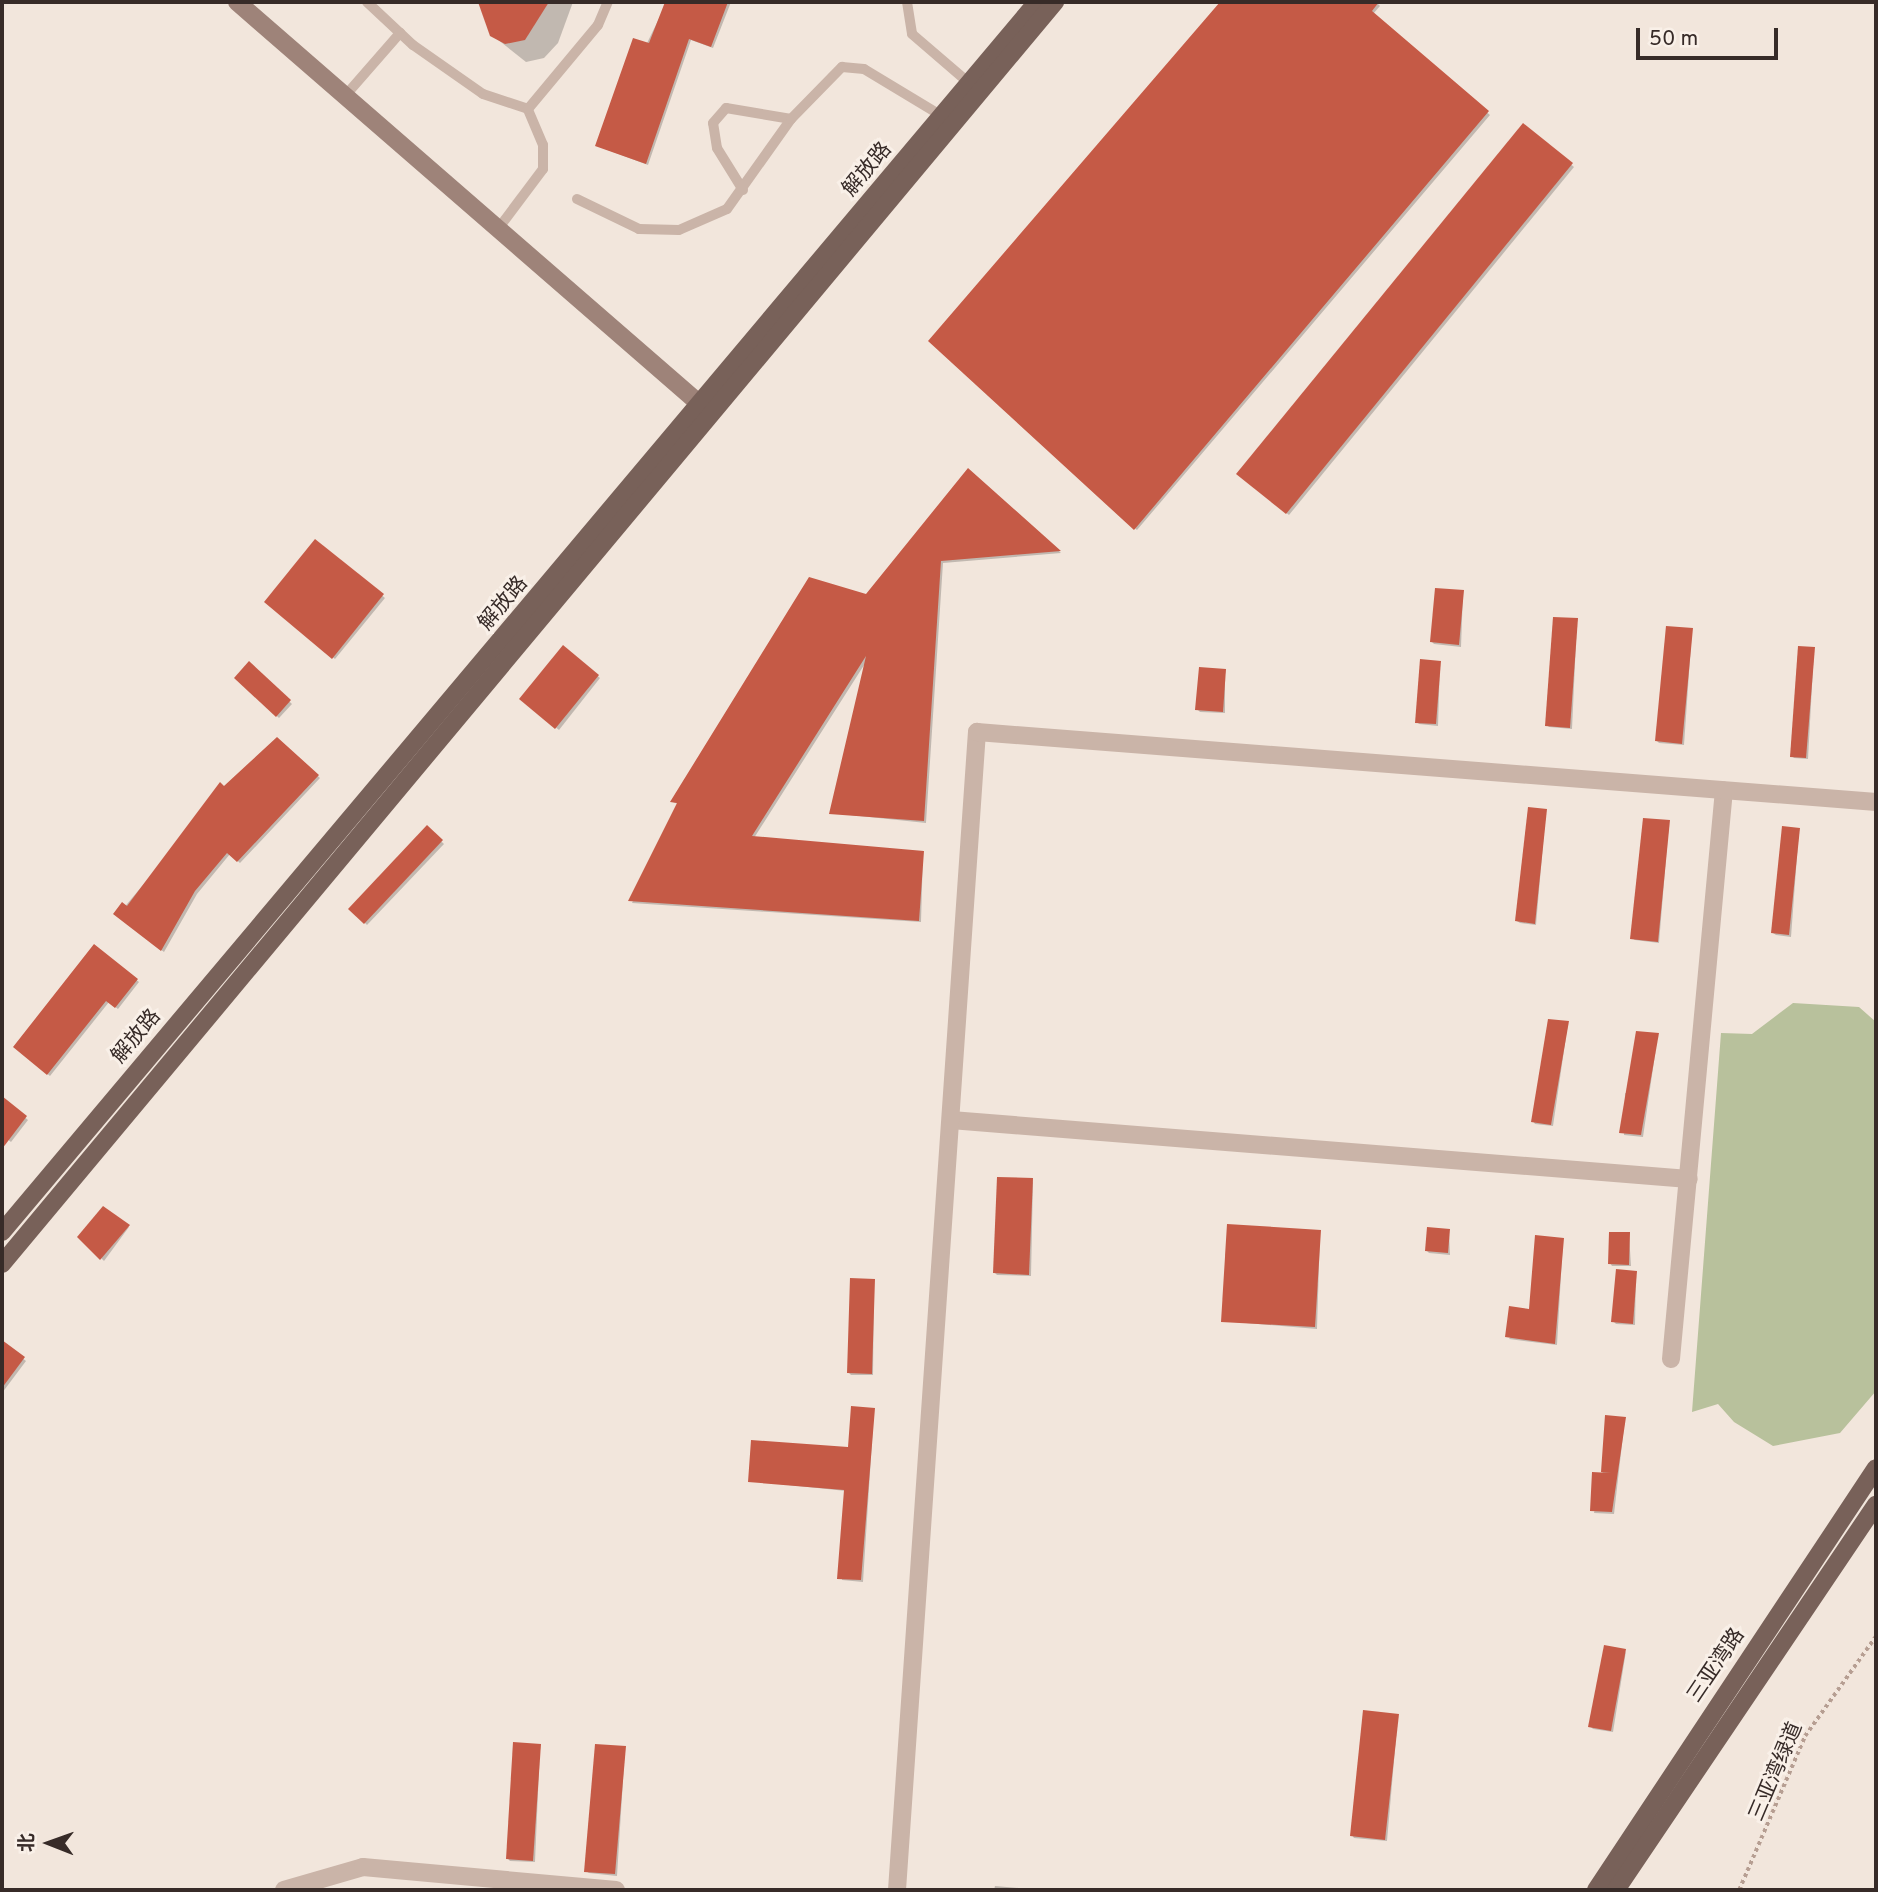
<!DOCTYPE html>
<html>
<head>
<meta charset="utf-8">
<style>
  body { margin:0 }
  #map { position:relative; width:1878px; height:1892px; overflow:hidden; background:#f2e6dc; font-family:Overpass,"Noto Sans SC",sans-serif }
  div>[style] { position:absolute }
  .green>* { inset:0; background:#b8c19c }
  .shadow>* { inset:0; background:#0003 }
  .building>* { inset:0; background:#c55a46 }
  .path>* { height:3.5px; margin-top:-1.75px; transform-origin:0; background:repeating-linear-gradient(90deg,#b69e92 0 3.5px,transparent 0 7px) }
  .lane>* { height:10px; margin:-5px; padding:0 5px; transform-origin:5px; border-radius:5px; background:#cab4a8 }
  .street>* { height:18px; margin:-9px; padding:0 9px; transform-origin:9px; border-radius:9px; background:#cab4a8 }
  .secondary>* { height:18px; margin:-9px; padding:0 9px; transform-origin:9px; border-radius:9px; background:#9e8379 }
  .primary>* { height:18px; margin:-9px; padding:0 9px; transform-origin:9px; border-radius:9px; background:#786159 }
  span { translate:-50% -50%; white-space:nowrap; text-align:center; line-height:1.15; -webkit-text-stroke:6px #f9f0e8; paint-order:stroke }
  .street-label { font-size:21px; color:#372b28 }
  .frame { position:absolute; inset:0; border:4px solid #372b28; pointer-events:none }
  .north { position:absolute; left:14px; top:1808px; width:70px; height:70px; -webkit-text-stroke:5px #f9f0e8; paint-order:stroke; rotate:271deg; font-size:19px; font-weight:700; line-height:28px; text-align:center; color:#372b28 }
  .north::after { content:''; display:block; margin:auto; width:24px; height:32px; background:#372b28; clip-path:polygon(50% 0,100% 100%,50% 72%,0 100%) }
  .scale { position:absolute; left:1636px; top:28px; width:142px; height:32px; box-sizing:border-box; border:4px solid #372b28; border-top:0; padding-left:9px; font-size:21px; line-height:24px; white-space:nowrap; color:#372b28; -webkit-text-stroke:5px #f9f0e8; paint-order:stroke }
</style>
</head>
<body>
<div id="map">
  <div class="green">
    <i style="clip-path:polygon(1793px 1003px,1859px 1007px,1876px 1022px,1876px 1391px,1840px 1433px,1773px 1446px,1734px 1422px,1718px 1404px,1692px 1412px,1721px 1033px,1752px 1034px)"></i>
  </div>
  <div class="shadow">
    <i style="clip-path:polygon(482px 2px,573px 2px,558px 43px,544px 58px,526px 62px,492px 35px)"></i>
    <i style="clip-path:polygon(667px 2px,731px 2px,713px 48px,691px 40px,648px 165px,597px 146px)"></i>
    <i style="clip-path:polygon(1222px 2px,1376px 2px,1380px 6px,1373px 14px,1490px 115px,1137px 530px,931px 341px)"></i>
    <i style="clip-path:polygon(1523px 125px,1574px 167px,1289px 515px,1239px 474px)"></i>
    <i style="clip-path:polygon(968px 470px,1061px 553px,943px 563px,926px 823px,831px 813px,866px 662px,754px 838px,923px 852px,921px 922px,632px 903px,678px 804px,673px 802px,866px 596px)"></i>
    <i style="clip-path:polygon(316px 541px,385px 598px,335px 659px,266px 602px)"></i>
    <i style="clip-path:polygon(1463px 592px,1461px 647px,1434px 644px,1432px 642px)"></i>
    <i style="clip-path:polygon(1577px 620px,1572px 729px,1549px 727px,1547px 725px)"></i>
    <i style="clip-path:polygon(1692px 630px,1684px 745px,1659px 743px,1657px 741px)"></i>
    <i style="clip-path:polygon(563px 647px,600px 678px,559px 730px,521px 699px)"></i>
    <i style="clip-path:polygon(1814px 649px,1808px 759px,1794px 758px,1792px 756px)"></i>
    <i style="clip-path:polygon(1440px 662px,1438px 726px,1419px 724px,1417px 722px)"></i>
    <i style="clip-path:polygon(249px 664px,292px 704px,279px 718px,236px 678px)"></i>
    <i style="clip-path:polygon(1225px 671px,1225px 713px,1200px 712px,1197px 709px)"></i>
    <i style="clip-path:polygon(277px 739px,320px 778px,240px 863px,230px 854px,197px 894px,164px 952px,117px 916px,224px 788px)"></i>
    <i style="clip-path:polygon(1546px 810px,1536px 925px,1520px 923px,1517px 921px)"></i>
    <i style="clip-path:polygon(1669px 822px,1659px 943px,1635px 940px,1632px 938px)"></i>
    <i style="clip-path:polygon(427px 828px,444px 844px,367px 925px,350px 908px)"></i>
    <i style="clip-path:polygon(1799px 829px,1791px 937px,1776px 935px,1773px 933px)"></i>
    <i style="clip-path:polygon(94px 946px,139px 982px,118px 1009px,109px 1002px,50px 1076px,15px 1047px)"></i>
    <i style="clip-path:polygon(1568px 1023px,1553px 1126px,1535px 1124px,1533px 1121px)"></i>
    <i style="clip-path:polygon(1658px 1034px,1643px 1137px,1624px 1135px,1625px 1093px,1632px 1094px)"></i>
    <i style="clip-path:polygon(2px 1098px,28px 1120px,11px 1142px,2px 1135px)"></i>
    <i style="clip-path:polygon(1033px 1180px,1031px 1276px,997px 1275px,995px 1273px)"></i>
    <i style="clip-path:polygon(129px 1227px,104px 1261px,80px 1237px)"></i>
    <i style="clip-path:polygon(1449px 1231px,1450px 1255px,1429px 1253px,1427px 1251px)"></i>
    <i style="clip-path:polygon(1320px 1232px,1317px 1329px,1223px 1321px)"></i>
    <i style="clip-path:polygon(1629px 1234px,1631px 1266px,1612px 1266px,1610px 1263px)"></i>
    <i style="clip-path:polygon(1563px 1240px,1557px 1345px,1509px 1339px,1530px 1311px)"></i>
    <i style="clip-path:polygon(1636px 1273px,1635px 1325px,1616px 1324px,1613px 1321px)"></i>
    <i style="clip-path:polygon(874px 1281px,873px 1375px,851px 1375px,848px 1372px)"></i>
    <i style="clip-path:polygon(2px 1342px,26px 1361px,2px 1393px)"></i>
    <i style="clip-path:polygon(874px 1410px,863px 1582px,842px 1580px,846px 1491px,750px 1481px,849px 1449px)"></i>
    <i style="clip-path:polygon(1625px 1418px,1614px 1514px,1594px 1513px,1603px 1471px)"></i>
    <i style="clip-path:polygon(1626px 1651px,1613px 1732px,1593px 1729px,1590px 1726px)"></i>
    <i style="clip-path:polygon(1398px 1715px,1387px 1841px,1354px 1838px,1352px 1835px)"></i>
    <i style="clip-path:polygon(540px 1746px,535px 1862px,510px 1861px,507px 1858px)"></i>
    <i style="clip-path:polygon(625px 1748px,617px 1876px,589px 1873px,586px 1871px)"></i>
    <i style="clip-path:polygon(995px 1886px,1042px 1890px,994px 1890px)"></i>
  </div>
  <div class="building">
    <i style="clip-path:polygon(478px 2px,549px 2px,525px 40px,505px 44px,490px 36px)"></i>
    <i style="clip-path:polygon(665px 2px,728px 2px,711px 47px,689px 39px,646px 164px,595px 146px,633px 38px,649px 43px)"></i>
    <i style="clip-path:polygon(1220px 2px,1379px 2px,1372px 11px,1489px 111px,1134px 530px,928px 341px)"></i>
    <i style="clip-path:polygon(1523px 123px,1573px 163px,1286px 514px,1236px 474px)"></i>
    <i style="clip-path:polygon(968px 468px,1061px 551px,941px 561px,924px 821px,829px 814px,866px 656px,752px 836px,924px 851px,919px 921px,628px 901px,677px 803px,670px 802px,809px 577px,866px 594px)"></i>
    <i style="clip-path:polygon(315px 539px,384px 594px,332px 659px,264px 602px)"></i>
    <i style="clip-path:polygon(1435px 588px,1464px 590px,1459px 645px,1430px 642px)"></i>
    <i style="clip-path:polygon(1553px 617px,1578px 618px,1570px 728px,1545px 726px)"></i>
    <i style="clip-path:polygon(1666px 626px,1693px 628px,1682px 744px,1655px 741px)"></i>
    <i style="clip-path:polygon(563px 645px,599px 675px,555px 729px,519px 699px)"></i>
    <i style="clip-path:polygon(1798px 646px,1815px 647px,1806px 758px,1790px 757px)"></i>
    <i style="clip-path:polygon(1420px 659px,1441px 661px,1436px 724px,1415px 723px)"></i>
    <i style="clip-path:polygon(249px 661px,291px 700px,276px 717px,234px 678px)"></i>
    <i style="clip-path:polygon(1199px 667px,1226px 669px,1223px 712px,1195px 710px)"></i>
    <i style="clip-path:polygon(277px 737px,319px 775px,237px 862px,227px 853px,195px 891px,161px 951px,113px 914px,122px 902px,127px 906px,220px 782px,224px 786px)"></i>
    <i style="clip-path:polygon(1528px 807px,1547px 809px,1535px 924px,1515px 921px)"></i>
    <i style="clip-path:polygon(1643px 818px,1670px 820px,1658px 942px,1630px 939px)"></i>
    <i style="clip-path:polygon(427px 825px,443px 840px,364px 924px,348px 909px)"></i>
    <i style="clip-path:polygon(1782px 826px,1800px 828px,1789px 935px,1771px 933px)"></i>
    <i style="clip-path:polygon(94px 944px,138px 979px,115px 1008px,106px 1001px,47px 1075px,13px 1047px)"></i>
    <i style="clip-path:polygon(1548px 1019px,1569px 1021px,1551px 1125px,1531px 1122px)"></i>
    <i style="clip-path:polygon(1636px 1031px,1659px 1033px,1641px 1135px,1619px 1133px)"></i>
    <i style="clip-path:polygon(2px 1096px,27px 1116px,2px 1149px)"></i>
    <i style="clip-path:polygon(997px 1177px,1033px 1178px,1029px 1275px,993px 1273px)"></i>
    <i style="clip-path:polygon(103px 1206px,130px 1225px,100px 1260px,77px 1237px)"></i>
    <i style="clip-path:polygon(1227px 1224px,1321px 1230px,1315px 1327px,1221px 1322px)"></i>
    <i style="clip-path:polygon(1427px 1227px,1450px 1229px,1448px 1253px,1425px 1251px)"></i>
    <i style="clip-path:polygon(1609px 1232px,1630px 1232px,1629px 1265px,1608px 1264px)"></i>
    <i style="clip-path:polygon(1535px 1235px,1564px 1238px,1555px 1344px,1505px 1337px,1509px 1306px,1529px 1309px)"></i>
    <i style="clip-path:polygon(1616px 1269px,1637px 1271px,1633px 1324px,1611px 1322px)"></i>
    <i style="clip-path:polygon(850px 1278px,875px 1279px,872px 1374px,847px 1373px)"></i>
    <i style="clip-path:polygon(2px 1340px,25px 1357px,2px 1388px)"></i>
    <i style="clip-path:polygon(851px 1406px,875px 1408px,861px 1580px,837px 1579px,844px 1490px,748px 1482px,751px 1440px,848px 1447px)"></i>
    <i style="clip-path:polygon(1605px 1415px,1626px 1417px,1612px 1512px,1590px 1511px,1592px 1472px,1611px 1473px,1601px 1472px)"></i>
    <i style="clip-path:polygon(1604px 1645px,1626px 1649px,1611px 1731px,1588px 1727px)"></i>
    <i style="clip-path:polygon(1363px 1710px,1399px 1714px,1385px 1840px,1350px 1836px)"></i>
    <i style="clip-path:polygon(513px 1742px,541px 1744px,533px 1861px,506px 1859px)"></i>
    <i style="clip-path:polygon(595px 1744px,626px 1746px,615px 1874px,584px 1872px)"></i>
  </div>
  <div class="path">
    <i style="left:1739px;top:1890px;width:168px;rotate:-66.8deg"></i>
    <i style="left:1805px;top:1736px;width:123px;rotate:-54.6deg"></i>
  </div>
  <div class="lane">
    <i style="left:367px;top:2px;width:63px;rotate:43.1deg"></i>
    <i style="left:413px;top:45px;width:85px;rotate:35deg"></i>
    <i style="left:483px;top:94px;width:47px;rotate:18.4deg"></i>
    <i style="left:907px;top:2px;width:32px;rotate:81deg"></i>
    <i style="left:912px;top:34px;width:75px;rotate:40.7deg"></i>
    <i style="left:345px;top:96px;width:84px;rotate:-48.9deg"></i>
    <i style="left:743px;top:190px;width:49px;rotate:-121.8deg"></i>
    <i style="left:717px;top:148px;width:25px;rotate:-99deg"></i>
    <i style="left:713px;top:123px;width:20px;rotate:-49deg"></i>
    <i style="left:726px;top:108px;width:66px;rotate:9.6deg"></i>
    <i style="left:577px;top:199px;width:69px;rotate:25.8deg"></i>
    <i style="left:639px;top:229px;width:40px;rotate:1.4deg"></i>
    <i style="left:679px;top:230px;width:52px;rotate:-23.6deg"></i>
    <i style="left:727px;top:209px;width:110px;rotate:-54.6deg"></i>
    <i style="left:791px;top:119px;width:73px;rotate:-45.6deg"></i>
    <i style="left:842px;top:67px;width:22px;rotate:5deg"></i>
    <i style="left:864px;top:69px;width:91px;rotate:31.1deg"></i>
    <i style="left:498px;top:229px;width:75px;rotate:-53.1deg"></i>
    <i style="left:543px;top:169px;width:24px;rotate:-90deg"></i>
    <i style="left:543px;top:145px;width:39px;rotate:-113deg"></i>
    <i style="left:528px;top:109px;width:109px;rotate:-50.2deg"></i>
    <i style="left:598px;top:25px;width:25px;rotate:-67deg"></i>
  </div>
  <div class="street">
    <i style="left:951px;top:1120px;width:740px;rotate:4.57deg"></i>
    <i style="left:1671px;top:1359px;width:571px;rotate:-84.68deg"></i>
    <i style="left:284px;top:1890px;width:82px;rotate:-16.2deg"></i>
    <i style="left:363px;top:1867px;width:254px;rotate:5.2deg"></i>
    <i style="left:897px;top:1890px;width:1161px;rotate:-86.05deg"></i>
    <i style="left:977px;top:732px;width:902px;rotate:4.45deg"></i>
  </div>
  <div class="secondary">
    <i style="left:237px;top:2px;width:625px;rotate:40.98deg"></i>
  </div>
  <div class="primary">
    <i style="left:2px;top:1232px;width:1608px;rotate:-49.92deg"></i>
    <i style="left:2px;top:1264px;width:1644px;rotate:-50.16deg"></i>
    <i style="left:1596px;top:1890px;width:506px;rotate:-56.44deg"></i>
    <i style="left:1616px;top:1890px;width:465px;rotate:-56deg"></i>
  </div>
  <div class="street-label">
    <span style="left:868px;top:170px;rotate:-50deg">解放路</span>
    <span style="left:504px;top:604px;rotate:-50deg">解放路</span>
    <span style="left:137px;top:1037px;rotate:-50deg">解放路</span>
    <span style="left:1717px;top:1666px;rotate:-56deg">三亚湾路</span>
    <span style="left:1777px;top:1772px;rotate:-67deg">三亚湾绿道</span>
  </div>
  <div class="frame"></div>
  <div class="north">北</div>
  <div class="scale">50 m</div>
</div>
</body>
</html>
